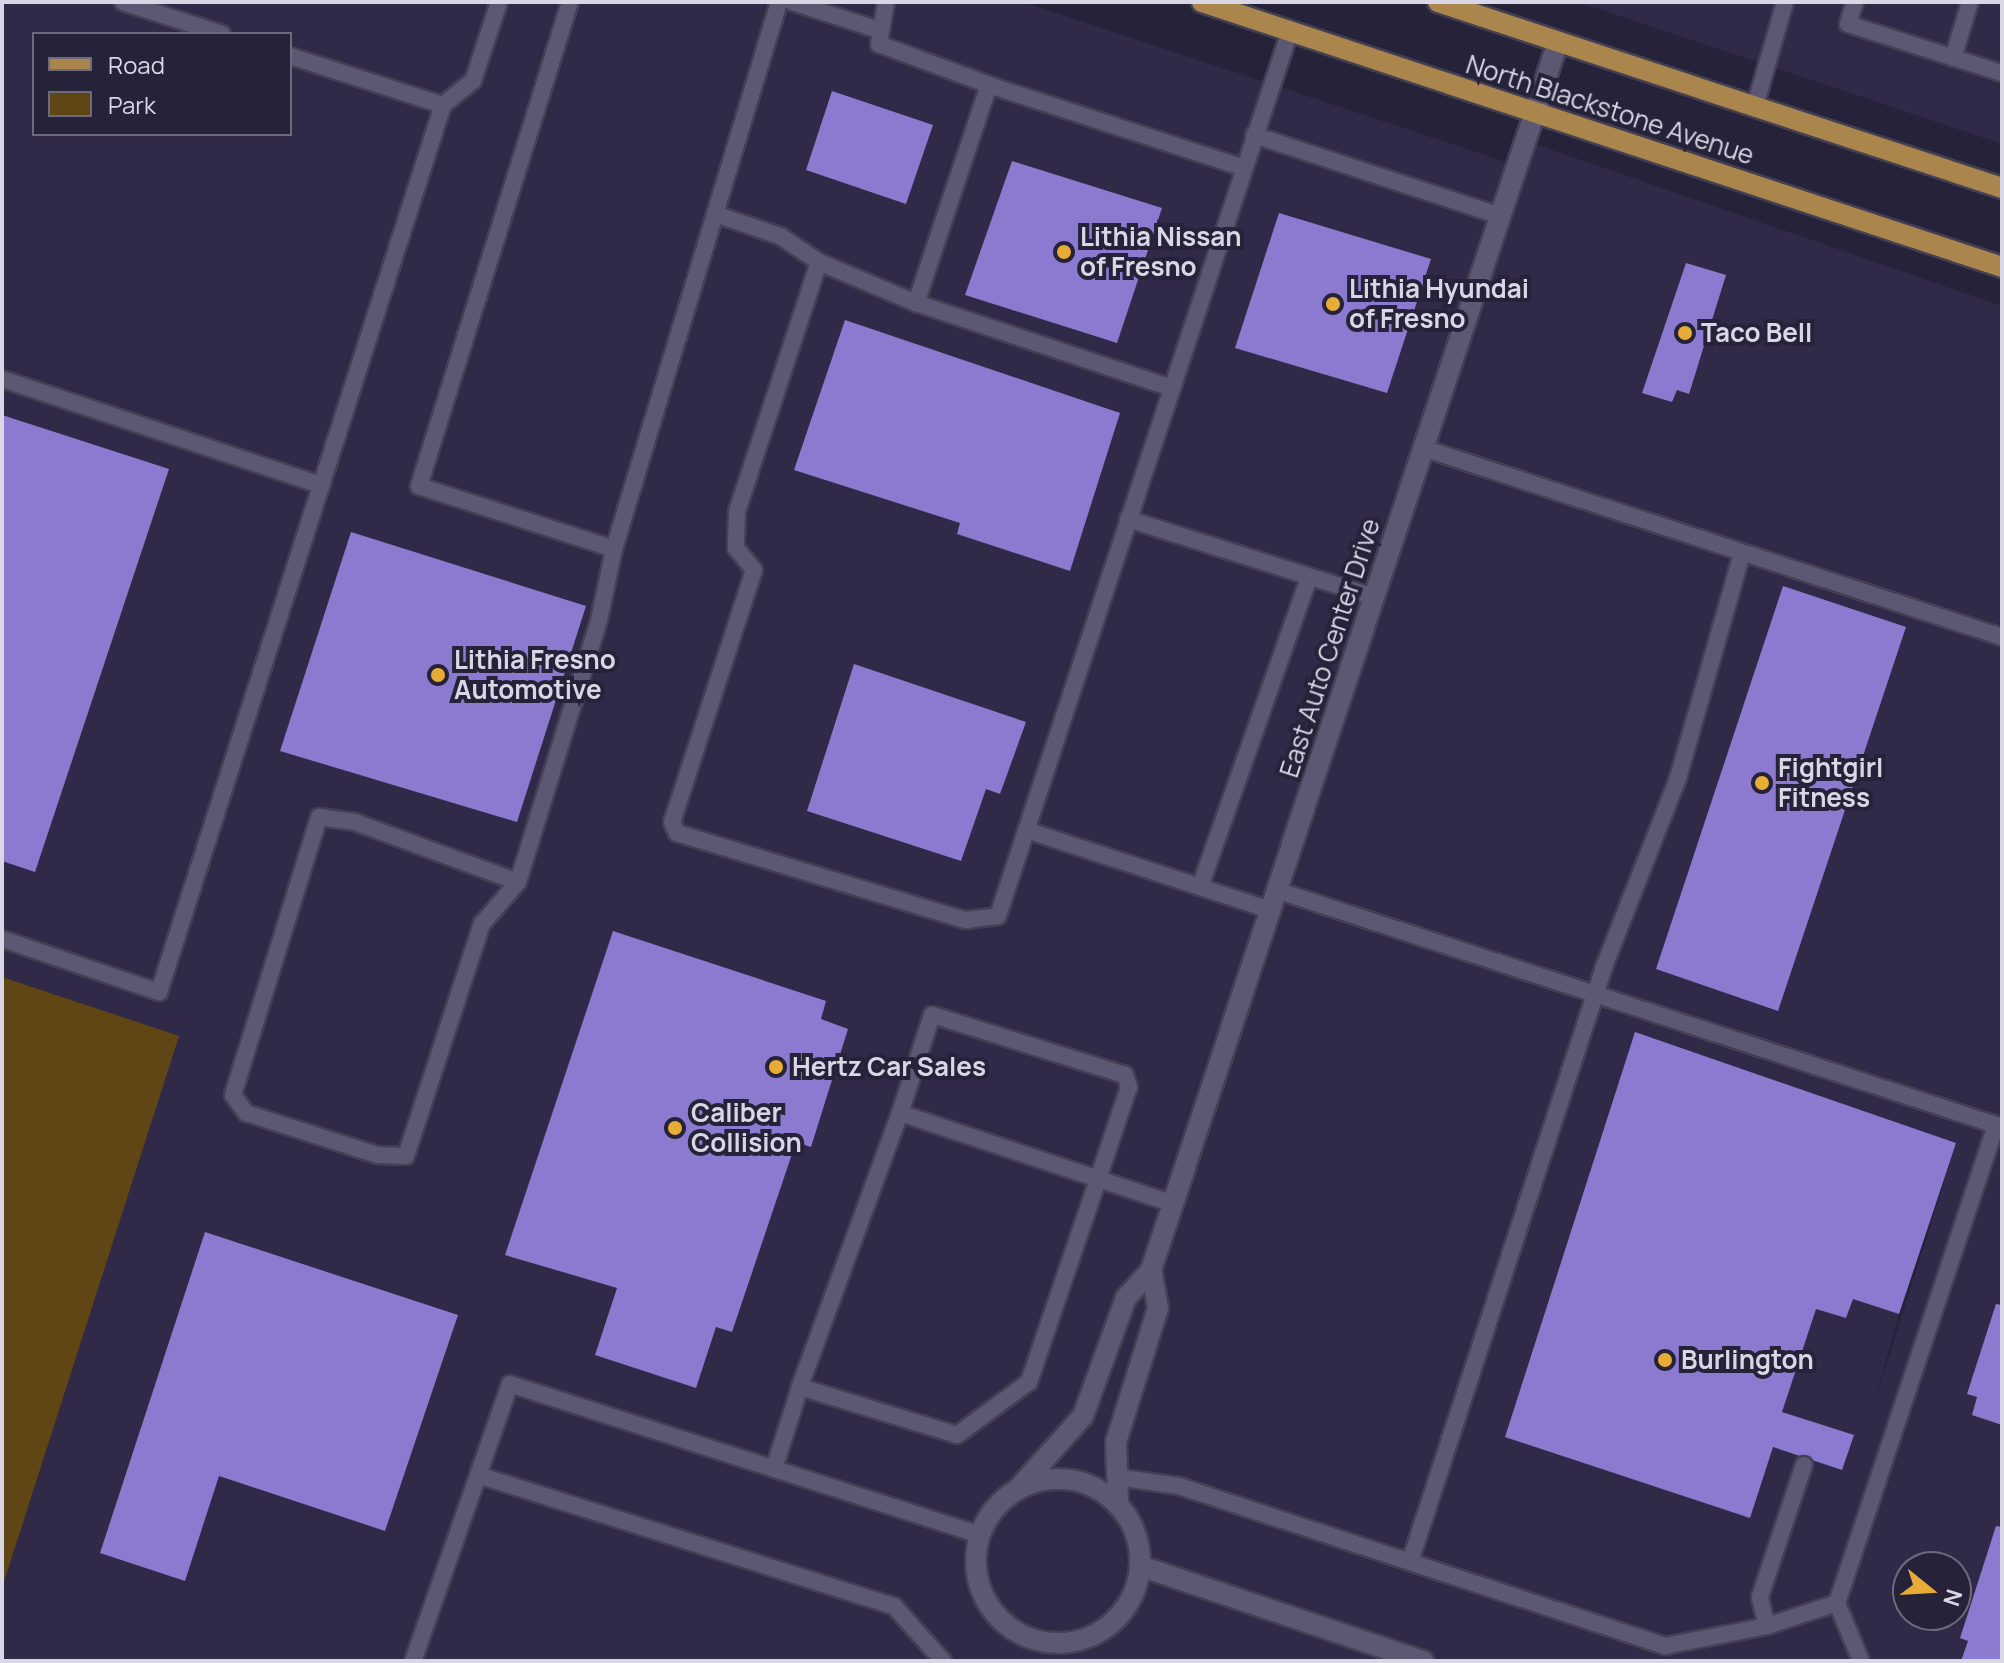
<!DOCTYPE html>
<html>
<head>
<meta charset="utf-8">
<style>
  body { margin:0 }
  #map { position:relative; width:2004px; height:1663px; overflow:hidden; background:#262239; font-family:Manrope,sans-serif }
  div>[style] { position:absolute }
  .built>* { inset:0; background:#302a48 }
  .green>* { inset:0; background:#604615 }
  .building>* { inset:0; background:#8b7acf }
  .roads { filter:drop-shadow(2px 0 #443f53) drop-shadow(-2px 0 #443f53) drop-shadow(0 2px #443f53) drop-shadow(0 -2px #443f53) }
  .lane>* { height:16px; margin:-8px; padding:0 8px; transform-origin:8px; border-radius:8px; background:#5c5873 }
  .street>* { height:20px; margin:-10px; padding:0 10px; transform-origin:10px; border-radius:10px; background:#5c5873 }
  .street>.ring { margin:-10px; padding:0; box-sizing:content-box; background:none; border:20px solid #5c5873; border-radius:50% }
  .primary>* { height:20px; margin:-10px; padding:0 10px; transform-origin:10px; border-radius:10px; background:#aa864d }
  .dots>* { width:22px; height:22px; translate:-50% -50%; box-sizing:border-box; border:4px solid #262239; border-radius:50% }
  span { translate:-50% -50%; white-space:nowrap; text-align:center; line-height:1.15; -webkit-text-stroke:8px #262239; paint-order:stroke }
  .street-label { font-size:26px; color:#d9d7e6 }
  .poi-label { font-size:26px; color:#d9d7e6; font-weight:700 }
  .left { translate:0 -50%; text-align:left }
  .frame { position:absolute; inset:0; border:4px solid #d9d7e6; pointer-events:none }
  .legend { position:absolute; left:32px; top:32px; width:260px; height:104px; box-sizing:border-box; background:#262239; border:2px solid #6e6a7e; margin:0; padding:10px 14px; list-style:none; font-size:24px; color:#d9d7e6 }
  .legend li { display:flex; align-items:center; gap:16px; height:40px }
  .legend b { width:40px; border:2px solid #6e6a7e }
  .north { position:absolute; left:1892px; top:1551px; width:80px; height:80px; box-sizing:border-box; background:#262239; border:2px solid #6e6a7e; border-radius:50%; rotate:108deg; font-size:22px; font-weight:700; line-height:32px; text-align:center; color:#d9d7e6 }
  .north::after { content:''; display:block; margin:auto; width:28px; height:36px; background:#e7ac36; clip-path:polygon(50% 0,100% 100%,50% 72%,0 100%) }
</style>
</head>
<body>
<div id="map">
  <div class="built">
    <i style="clip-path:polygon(evenodd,2px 2px,1023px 2px,1518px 166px,1532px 143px,2002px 306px,2002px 1661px,2px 1661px,2px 1588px,178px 1036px,2px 977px,2px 2px,34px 34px,290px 34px,290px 134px,34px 134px,34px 34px,2px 2px,1943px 1182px,1944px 1183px,1873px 1407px,1899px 1314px,1943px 1182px,2px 2px,1908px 1567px,1956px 1567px,1956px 1615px,1908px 1615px,1908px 1567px)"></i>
    <i style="clip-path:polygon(1577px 2px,2002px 2px,2002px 144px,1767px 65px)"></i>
  </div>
  <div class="green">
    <i style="clip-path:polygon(2px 977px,179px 1036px,2px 1588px)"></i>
  </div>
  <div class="building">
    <i style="clip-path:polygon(832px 91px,933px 125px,906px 204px,806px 170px)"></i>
    <i style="clip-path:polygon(1012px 161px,1162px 208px,1117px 343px,965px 295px)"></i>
    <i style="clip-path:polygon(1279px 213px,1431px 259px,1387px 393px,1235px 348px)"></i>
    <i style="clip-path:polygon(1686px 263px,1726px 275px,1689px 394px,1677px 390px,1672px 402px,1642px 393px)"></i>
    <i style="clip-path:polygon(845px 320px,1120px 413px,1070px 571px,957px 534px,960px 523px,794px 470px)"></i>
    <i style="clip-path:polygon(2px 415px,169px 469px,35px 872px,2px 861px)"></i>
    <i style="clip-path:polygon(351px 532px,586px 606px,517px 822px,280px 751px)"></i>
    <i style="clip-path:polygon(1783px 586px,1906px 627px,1778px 1011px,1656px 969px)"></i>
    <i style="clip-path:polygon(854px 664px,1026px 722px,1000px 794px,986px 789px,961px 861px,807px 811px)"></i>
    <i style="clip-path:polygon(613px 931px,826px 1001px,821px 1019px,848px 1029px,811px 1147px,796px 1142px,732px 1332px,716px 1327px,696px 1388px,595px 1355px,617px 1288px,505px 1255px)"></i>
    <i style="clip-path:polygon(1635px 1032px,1956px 1143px,1899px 1314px,1853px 1299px,1846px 1318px,1816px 1309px,1782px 1412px,1854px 1435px,1842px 1470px,1773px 1447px,1750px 1518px,1505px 1437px)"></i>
    <i style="clip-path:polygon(205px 1232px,458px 1315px,385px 1531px,219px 1476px,185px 1581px,100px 1553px)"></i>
    <i style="clip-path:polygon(1996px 1304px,2002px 1305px,2002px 1425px,1972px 1415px,1977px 1397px,1967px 1394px)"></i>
    <i style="clip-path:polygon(1996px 1526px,2002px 1527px,2002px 1661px,1961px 1661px,1968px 1641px,1960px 1638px)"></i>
  </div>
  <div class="roads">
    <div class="lane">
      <i style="left:123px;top:2px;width:104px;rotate:17.9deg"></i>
      <i style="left:570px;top:2px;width:507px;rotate:107.33deg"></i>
      <i style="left:419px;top:486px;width:205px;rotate:17.9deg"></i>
      <i style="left:614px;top:549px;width:571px;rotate:-73.21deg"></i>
      <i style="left:792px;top:2px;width:91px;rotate:17.8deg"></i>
      <i style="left:886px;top:2px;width:43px;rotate:99.5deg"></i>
      <i style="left:879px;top:44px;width:117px;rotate:20.4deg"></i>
      <i style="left:989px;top:85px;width:230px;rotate:108.5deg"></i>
      <i style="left:916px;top:303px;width:105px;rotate:-157.1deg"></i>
      <i style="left:819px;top:262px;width:263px;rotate:108.2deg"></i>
      <i style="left:737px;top:512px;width:36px;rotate:92deg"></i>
      <i style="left:736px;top:548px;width:28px;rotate:51deg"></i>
      <i style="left:754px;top:570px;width:265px;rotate:108deg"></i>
      <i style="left:672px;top:822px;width:12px;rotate:66deg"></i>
      <i style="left:677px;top:833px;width:302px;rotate:16.8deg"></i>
      <i style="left:966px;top:920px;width:32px;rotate:-7deg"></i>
      <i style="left:998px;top:916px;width:932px;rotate:-71.74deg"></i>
      <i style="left:1855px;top:2px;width:23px;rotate:108deg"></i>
      <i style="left:1848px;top:24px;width:162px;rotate:17.7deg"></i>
      <i style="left:290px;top:56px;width:161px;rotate:17.8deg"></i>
      <i style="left:1953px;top:58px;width:59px;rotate:-73.1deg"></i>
      <i style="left:989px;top:85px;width:268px;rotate:18deg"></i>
      <i style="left:1755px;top:106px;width:108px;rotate:-73.9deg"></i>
      <i style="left:1254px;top:135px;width:260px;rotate:18.2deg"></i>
      <i style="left:715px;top:214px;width:69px;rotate:18.7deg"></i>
      <i style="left:780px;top:236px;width:47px;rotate:33.7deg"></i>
      <i style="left:916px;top:303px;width:269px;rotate:18.4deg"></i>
      <i style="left:2px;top:379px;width:336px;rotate:18.4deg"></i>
      <i style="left:1423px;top:448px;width:609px;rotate:18.08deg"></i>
      <i style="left:1128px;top:519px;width:258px;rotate:17.6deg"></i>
      <i style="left:1026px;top:830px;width:183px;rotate:18.1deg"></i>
      <i style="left:1200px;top:887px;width:329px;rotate:-70.6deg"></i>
      <i style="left:518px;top:882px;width:174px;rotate:-159.8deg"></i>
      <i style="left:355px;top:822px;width:36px;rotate:-172deg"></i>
      <i style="left:319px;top:817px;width:291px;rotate:107.2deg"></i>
      <i style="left:233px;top:1095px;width:22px;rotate:54deg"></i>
      <i style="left:246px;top:1113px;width:139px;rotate:17.7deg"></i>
      <i style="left:378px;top:1155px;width:28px;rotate:2deg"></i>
      <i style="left:406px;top:1156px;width:244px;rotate:-71.9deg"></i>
      <i style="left:482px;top:924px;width:55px;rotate:-49.4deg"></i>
      <i style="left:518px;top:882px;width:274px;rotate:-72.8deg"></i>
      <i style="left:599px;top:620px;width:73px;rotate:-78.1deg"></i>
      <i style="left:1200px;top:887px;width:74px;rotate:18.2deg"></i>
      <i style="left:2px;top:939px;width:166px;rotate:18.7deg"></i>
      <i style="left:159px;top:992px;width:931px;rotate:-72.25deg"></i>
      <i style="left:443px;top:105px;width:38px;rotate:-39deg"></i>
      <i style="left:473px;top:81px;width:83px;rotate:-71.8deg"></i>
      <i style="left:900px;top:1113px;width:292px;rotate:110.1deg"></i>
      <i style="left:800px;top:1387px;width:164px;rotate:17deg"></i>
      <i style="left:957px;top:1435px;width:89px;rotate:-36.4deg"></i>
      <i style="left:1029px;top:1382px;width:214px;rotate:-71.2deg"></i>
      <i style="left:1098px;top:1179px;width:97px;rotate:-71.4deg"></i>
      <i style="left:1129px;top:1087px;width:13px;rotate:-108deg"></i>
      <i style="left:1125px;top:1075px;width:202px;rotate:-162.7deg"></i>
      <i style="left:932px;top:1015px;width:103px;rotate:108.1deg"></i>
      <i style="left:900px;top:1113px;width:288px;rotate:18.4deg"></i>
      <i style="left:774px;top:1469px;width:86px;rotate:-72.4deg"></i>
      <i style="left:478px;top:1475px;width:436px;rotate:17.5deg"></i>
      <i style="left:894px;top:1606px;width:74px;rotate:48.3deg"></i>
      <i style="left:1117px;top:1477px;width:63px;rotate:8.3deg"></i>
      <i style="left:1179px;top:1486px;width:512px;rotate:18.22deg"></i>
      <i style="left:1665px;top:1646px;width:104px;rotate:-11.1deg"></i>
      <i style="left:1767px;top:1626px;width:74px;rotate:-18.2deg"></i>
      <i style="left:1837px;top:1603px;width:504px;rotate:-71.6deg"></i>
      <i style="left:1996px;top:1125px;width:757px;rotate:-161.92deg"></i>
      <i style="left:1410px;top:1562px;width:626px;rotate:-71.94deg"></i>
      <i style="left:1604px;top:967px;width:203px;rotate:-68.6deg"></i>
      <i style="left:1678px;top:778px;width:234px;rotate:-74.1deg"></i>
      <i style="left:1837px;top:1603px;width:63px;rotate:67.5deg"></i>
      <i style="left:1767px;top:1626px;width:30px;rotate:-104deg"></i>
      <i style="left:1760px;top:1597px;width:139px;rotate:-71.6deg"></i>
      <i style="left:413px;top:1661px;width:293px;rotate:-70.7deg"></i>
      <i style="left:510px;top:1384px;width:494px;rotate:17.8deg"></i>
    </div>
    <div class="street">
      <i class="ring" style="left:976px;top:1479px;width:144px;height:144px"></i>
      <i style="left:1019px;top:1488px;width:96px;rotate:-48.4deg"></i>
      <i style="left:1083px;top:1416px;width:126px;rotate:-70deg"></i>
      <i style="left:1126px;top:1298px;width:38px;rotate:-48deg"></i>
      <i style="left:1151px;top:1270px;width:1294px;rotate:-71.66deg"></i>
      <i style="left:1118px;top:1505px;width:63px;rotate:-91.8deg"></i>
      <i style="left:1116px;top:1442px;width:140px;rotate:-72.6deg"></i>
      <i style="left:1158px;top:1308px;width:39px;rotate:-100deg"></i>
      <i style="left:1140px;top:1566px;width:299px;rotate:18.6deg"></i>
    </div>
    <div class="primary">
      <i style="left:1202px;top:2px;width:843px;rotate:18.33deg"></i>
      <i style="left:1438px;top:2px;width:594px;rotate:18.25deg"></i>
    </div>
  </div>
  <div class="dots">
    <i style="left:1064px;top:252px;background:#e7ac36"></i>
    <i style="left:1333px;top:304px;background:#e7ac36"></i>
    <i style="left:1685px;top:333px;background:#e7ac36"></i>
    <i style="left:438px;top:675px;background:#e7ac36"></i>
    <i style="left:1762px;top:783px;background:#e7ac36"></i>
    <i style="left:776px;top:1067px;background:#e7ac36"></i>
    <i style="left:675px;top:1128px;background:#e7ac36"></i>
    <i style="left:1665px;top:1360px;background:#e7ac36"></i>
  </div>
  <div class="street-label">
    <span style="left:1610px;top:110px;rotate:18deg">North Blackstone Avenue</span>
    <span style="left:1330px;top:648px;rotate:-72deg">East Auto Center Drive</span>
  </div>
  <div class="poi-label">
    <span class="left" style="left:1080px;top:252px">Lithia Nissan<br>of Fresno</span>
    <span class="left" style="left:1349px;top:304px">Lithia Hyundai<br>of Fresno</span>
    <span class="left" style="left:1701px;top:333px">Taco Bell</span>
    <span class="left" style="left:454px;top:675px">Lithia Fresno<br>Automotive</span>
    <span class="left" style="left:1778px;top:783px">Fightgirl<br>Fitness</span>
    <span class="left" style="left:792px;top:1067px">Hertz Car Sales</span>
    <span class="left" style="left:691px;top:1128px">Caliber<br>Collision</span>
    <span class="left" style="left:1681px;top:1360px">Burlington</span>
  </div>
  <div class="frame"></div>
  <ul class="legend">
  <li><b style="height:10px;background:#aa864d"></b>Road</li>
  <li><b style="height:22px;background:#604615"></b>Park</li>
  </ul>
  <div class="north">N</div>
</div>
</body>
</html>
